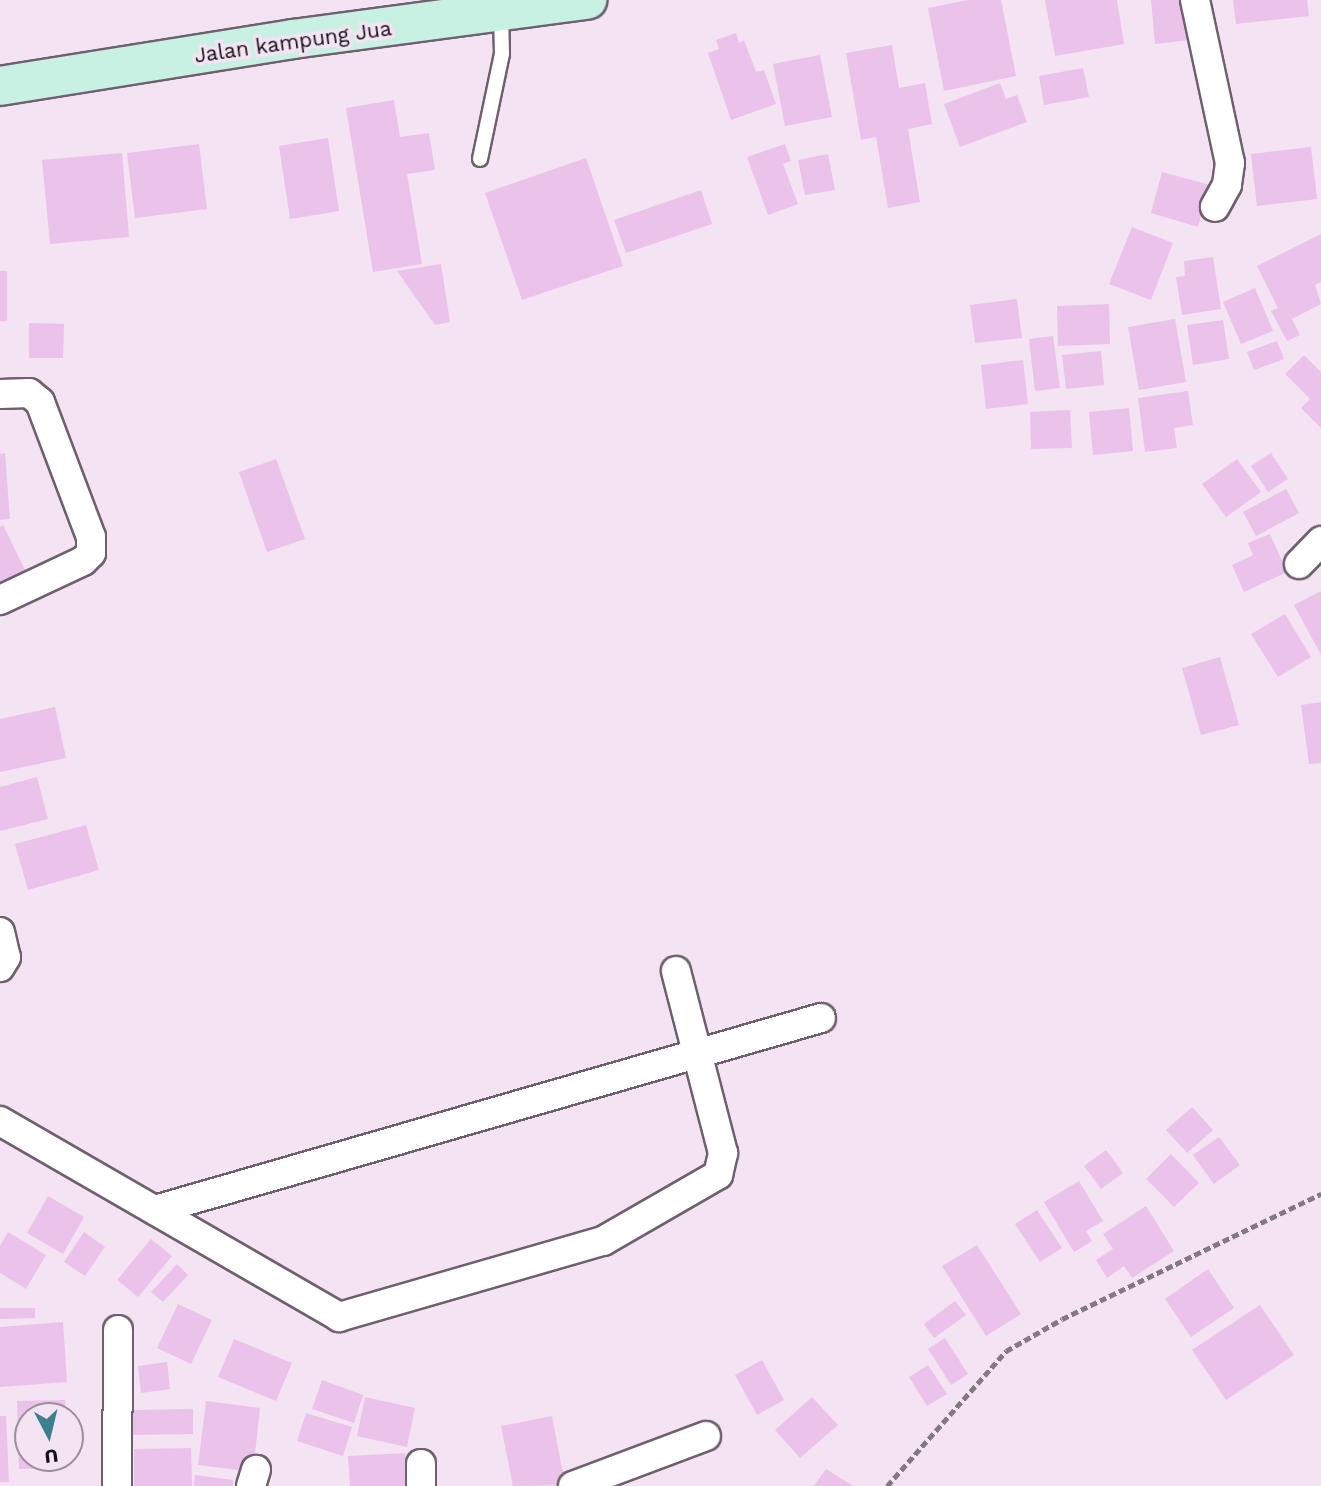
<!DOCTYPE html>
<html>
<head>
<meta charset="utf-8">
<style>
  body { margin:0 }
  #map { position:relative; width:1321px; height:1486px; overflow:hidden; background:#f3e3f3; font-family:"Work Sans",sans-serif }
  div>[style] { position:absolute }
  .building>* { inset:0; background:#ebc3ea }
  .path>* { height:4.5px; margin-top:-2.25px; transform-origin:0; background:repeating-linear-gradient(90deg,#837983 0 7px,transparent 0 10.5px) }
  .roads { filter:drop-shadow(2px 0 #6e606e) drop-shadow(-2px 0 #6e606e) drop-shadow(0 2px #6e606e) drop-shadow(0 -2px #6e606e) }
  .lane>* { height:14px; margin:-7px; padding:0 7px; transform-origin:7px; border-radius:7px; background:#fff }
  .street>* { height:28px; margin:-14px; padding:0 14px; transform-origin:14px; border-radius:14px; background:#fff }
  .secondary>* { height:38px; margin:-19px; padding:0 19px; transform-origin:19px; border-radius:19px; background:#c8f1e4 }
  span { translate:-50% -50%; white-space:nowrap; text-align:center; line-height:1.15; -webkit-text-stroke:7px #f3e3f3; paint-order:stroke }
  .street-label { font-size:21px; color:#151015 }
  .north { position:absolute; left:14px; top:1402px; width:70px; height:70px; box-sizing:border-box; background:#f3e3f3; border:2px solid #9a8f9a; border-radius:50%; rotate:173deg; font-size:19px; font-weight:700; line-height:28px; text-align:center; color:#151015 }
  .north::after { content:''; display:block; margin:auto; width:24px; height:32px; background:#3b818c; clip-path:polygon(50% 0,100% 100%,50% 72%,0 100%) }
</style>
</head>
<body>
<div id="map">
  <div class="building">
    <i style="clip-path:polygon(968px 0,1001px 0,1016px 76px,944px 91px,928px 8px)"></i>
    <i style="clip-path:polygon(1045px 0,1117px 0,1124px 44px,1055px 56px)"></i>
    <i style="clip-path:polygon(1151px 0,1194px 0,1199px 39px,1155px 44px)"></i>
    <i style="clip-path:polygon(1233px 0,1307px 0,1309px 16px,1236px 24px)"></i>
    <i style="clip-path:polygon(736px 33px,739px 43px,744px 40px,756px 72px,764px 70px,776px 104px,731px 120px,708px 53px,719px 49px,716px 40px)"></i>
    <i style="clip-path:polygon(892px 45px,899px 88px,925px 83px,932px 124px,908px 129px,920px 202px,888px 208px,876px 137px,861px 140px,846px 53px)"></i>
    <i style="clip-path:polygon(820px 55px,832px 117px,785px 126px,773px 64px)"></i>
    <i style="clip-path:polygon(1083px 68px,1089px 97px,1044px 105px,1039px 76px)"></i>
    <i style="clip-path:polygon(1000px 83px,1006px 99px,1017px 95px,1027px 122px,960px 147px,944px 104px)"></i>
    <i style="clip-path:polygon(394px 100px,400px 137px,429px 133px,435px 170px,407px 174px,422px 264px,373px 272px,346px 108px)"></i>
    <i style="clip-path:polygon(328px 138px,339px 211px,290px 219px,279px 146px)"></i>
    <i style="clip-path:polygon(199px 144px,207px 209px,135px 218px,127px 153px)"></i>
    <i style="clip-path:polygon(785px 144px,791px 161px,783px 164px,798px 204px,768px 215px,747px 157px)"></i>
    <i style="clip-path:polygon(1311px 147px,1317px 199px,1257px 206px,1251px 154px)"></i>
    <i style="clip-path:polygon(122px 153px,129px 237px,50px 244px,42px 160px)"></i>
    <i style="clip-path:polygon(828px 154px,835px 190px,805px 195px,798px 160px)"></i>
    <i style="clip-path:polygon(586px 158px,623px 266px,522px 300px,485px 193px)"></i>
    <i style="clip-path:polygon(1162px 172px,1210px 185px,1198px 227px,1151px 213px)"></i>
    <i style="clip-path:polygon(701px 190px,712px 224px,626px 253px,614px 220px)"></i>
    <i style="clip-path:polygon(1132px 227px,1173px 243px,1151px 300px,1109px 284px)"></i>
    <i style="clip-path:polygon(1321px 234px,1321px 282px,1315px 285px,1321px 304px,1292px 319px,1300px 335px,1287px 341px,1271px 311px,1278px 308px,1257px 266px)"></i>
    <i style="clip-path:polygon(1213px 257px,1221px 309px,1182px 315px,1176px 277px,1185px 276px,1184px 261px)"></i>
    <i style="clip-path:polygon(441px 264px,450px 322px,435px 325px,397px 271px)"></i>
    <i style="clip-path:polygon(0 271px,7px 271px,7px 321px,0 321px)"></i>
    <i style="clip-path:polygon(1255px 288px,1273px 331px,1241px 344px,1223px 302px)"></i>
    <i style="clip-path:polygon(1017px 299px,1022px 338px,975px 343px,970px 305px)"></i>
    <i style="clip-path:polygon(1109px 304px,1110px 344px,1058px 346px,1057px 306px)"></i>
    <i style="clip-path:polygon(1175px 319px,1186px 382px,1139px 390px,1128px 327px)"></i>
    <i style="clip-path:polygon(1223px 320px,1229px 359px,1193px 365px,1187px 325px)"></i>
    <i style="clip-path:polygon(29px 323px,64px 324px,63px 358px,29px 358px)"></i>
    <i style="clip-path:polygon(1053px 336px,1060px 388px,1035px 391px,1029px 339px)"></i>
    <i style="clip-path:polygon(1277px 341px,1284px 359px,1254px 370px,1247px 352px)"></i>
    <i style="clip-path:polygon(1101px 351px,1104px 385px,1066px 389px,1062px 355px)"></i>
    <i style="clip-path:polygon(1304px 355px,1321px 372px,1321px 428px,1301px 408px,1310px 399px,1285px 374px)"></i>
    <i style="clip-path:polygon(1023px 360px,1028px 404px,986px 409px,981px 365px)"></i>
    <i style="clip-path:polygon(1188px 391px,1193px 425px,1174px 428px,1177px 448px,1145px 452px,1138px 398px)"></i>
    <i style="clip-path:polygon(1129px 408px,1133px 451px,1093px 455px,1089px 412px)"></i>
    <i style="clip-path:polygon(1070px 410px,1072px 448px,1031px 449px,1030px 412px)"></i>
    <i style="clip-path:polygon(5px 453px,10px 519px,0 520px,0 454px)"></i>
    <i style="clip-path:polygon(1271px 453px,1288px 479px,1268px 492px,1251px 466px)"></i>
    <i style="clip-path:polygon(276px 459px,305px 539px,267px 552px,239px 472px)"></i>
    <i style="clip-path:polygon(1237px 459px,1261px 492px,1226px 517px,1202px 484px)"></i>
    <i style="clip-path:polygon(1286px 489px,1299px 513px,1256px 536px,1243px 512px)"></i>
    <i style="clip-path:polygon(3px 525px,29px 578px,0 592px,0 527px)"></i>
    <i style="clip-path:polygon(1270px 534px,1287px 572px,1244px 592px,1232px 565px,1253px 555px,1248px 543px)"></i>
    <i style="clip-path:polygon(1321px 591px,1321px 655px,1294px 605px)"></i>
    <i style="clip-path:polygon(1285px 614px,1311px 657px,1278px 677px,1251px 634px)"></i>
    <i style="clip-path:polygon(1220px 657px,1239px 725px,1201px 735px,1182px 668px)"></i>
    <i style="clip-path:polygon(1321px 702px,1321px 763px,1309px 764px,1301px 705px)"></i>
    <i style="clip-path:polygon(55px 707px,66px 758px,0 772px,0 719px)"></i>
    <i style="clip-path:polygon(37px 777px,48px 819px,0 831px,0 787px)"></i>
    <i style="clip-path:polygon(86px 825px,99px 870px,28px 890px,15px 844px)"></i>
    <i style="clip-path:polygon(1192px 1107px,1213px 1130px,1187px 1153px,1166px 1130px)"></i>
    <i style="clip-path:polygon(1219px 1137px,1240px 1165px,1214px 1184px,1193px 1155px)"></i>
    <i style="clip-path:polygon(1106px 1150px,1123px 1173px,1101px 1189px,1084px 1166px)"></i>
    <i style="clip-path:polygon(1171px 1154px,1199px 1183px,1174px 1207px,1146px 1179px)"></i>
    <i style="clip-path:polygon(1079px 1181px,1103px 1221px,1086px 1231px,1092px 1241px,1074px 1252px,1044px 1202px)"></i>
    <i style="clip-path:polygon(48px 1196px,84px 1217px,63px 1254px,27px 1233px)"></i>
    <i style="clip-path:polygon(1146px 1206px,1174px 1251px,1132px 1278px,1124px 1266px,1107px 1278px,1096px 1260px,1113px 1249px,1103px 1234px)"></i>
    <i style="clip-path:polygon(1037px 1210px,1062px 1248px,1040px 1262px,1015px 1224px)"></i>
    <i style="clip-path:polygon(8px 1232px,46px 1255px,26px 1289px,0 1273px,0 1246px)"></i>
    <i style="clip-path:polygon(84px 1232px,105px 1247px,85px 1276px,64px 1262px)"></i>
    <i style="clip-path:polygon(151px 1239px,172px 1256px,138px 1297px,117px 1280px)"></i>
    <i style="clip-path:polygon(977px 1245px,1021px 1314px,986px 1336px,942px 1266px)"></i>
    <i style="clip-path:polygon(177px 1264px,188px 1275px,163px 1302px,151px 1292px)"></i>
    <i style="clip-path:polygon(1208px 1269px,1234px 1308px,1191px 1337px,1165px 1299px)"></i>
    <i style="clip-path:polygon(955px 1301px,966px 1315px,934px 1338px,924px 1324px)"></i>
    <i style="clip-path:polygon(178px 1304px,212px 1320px,191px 1364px,157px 1348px)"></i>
    <i style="clip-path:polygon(1260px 1305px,1294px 1355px,1226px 1400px,1192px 1350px)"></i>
    <i style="clip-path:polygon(0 1308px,35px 1308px,35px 1318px,0 1319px)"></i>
    <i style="clip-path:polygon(63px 1322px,67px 1382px,0 1387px,0 1327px)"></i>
    <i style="clip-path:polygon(945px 1338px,968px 1374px,951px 1385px,928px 1349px)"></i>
    <i style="clip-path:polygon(234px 1339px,292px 1363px,276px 1401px,218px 1377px)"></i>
    <i style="clip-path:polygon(762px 1360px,784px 1400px,757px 1415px,735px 1375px)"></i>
    <i style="clip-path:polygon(167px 1362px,170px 1389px,141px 1393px,138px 1366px)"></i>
    <i style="clip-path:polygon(928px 1365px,947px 1394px,927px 1406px,909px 1377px)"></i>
    <i style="clip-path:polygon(322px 1380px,363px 1395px,354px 1423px,312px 1409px)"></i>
    <i style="clip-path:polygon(365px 1397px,415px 1408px,407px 1447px,357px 1436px)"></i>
    <i style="clip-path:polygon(812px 1397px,838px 1425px,800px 1458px,775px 1430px)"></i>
    <i style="clip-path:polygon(65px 1400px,66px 1416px,28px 1416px,28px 1458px,67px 1458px,67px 1468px,19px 1469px,17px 1401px)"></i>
    <i style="clip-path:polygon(206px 1401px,260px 1408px,253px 1472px,198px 1465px)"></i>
    <i style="clip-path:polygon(193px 1409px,193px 1434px,131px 1435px,131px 1410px)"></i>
    <i style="clip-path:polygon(306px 1413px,352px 1427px,343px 1456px,297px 1441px)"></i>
    <i style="clip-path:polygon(0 1416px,6px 1416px,9px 1482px,0 1482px)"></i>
    <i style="clip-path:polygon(552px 1416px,565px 1485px,513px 1486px,501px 1426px)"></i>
    <i style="clip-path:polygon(191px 1448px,192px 1486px,134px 1486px,134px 1449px)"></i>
    <i style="clip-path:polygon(405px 1453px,407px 1486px,350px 1486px,348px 1456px)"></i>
    <i style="clip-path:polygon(826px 1469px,853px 1486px,814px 1486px)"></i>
    <i style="clip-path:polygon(195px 1475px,233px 1480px,233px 1486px,194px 1486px)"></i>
  </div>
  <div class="path">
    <i style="left:887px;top:1486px;width:180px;rotate:-48.6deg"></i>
    <i style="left:1006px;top:1351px;width:64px;rotate:-29.7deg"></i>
    <i style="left:1062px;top:1319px;width:288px;rotate:-25.8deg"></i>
  </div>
  <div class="roads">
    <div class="lane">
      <i style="left:480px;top:159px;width:107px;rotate:-78.2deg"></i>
      <i style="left:502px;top:54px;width:41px;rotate:-91.4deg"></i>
    </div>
    <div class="street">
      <i style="left:1195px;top:0;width:167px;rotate:77.9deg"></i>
      <i style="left:1230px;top:163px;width:22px;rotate:98deg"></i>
      <i style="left:1227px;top:185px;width:25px;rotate:119deg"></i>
      <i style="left:0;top:394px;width:29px;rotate:-2deg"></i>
      <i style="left:29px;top:393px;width:14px;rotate:39deg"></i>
      <i style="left:40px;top:402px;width:144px;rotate:69.3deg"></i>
      <i style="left:91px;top:537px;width:16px;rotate:90deg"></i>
      <i style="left:91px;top:553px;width:11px;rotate:135deg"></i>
      <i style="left:83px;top:561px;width:92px;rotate:154.8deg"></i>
      <i style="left:1299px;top:564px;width:32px;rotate:-46deg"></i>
      <i style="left:0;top:932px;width:26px;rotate:77deg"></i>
      <i style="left:6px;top:957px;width:12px;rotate:121deg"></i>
      <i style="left:0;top:1121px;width:392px;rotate:30deg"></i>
      <i style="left:339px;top:1317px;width:275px;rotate:-16.1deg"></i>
      <i style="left:603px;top:1241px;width:133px;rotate:-29.9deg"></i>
      <i style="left:718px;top:1175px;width:23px;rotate:-77deg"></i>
      <i style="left:723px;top:1153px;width:188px;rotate:-104.5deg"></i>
      <i style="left:155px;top:1210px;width:693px;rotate:-16.08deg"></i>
      <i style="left:421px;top:1464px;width:22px;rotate:90deg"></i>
      <i style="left:117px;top:1486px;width:156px;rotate:-89.6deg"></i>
      <i style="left:251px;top:1486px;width:17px;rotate:-73deg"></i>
      <i style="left:573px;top:1486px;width:142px;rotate:-20.6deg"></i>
    </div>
    <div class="secondary">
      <i style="left:0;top:86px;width:297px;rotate:-9.1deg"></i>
      <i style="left:293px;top:39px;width:297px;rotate:-7.6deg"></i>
    </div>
  </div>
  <div class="street-label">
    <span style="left:293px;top:42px;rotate:-8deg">Jalan kampung Jua</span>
  </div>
  <div class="north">U</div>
</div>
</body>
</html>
